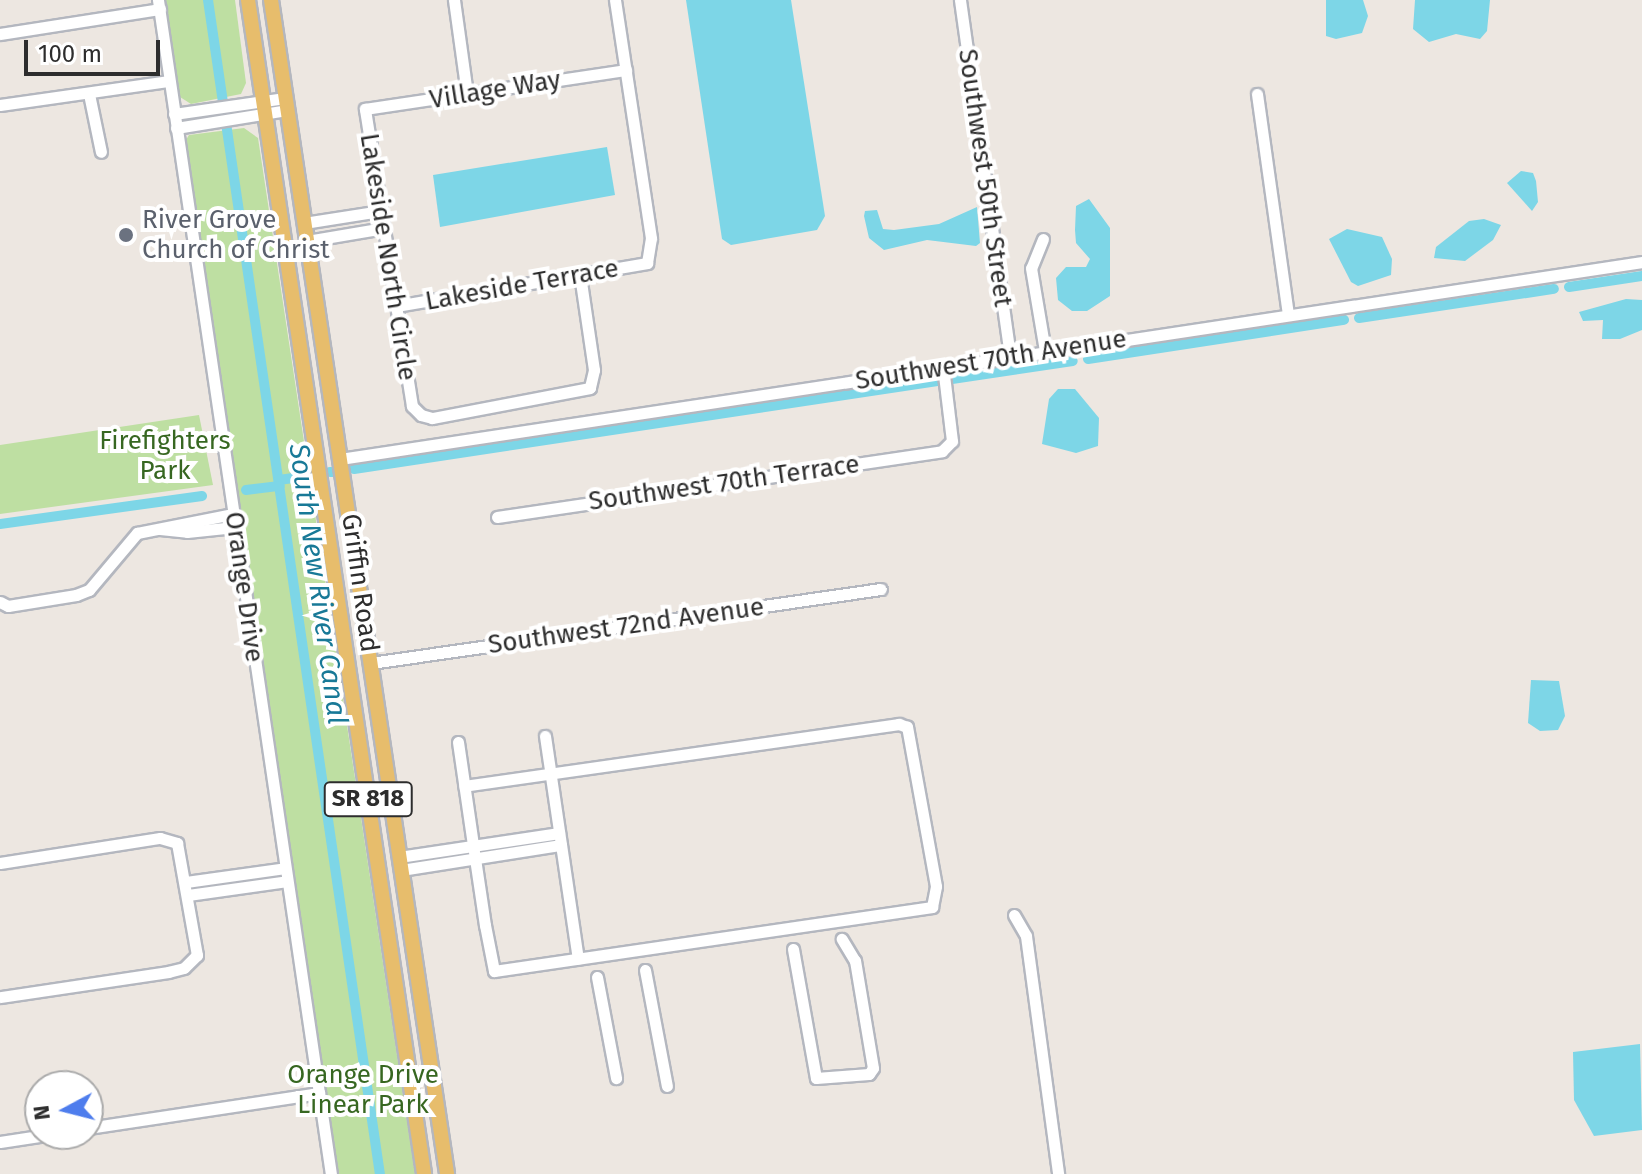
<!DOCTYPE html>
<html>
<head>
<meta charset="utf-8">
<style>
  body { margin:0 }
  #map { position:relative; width:1642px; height:1174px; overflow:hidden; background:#ede7e1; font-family:"Fira Sans",sans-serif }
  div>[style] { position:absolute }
  .green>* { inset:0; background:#bedfa2 }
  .water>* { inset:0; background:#7dd6e7 }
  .canal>* { height:10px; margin:-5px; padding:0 5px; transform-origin:5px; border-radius:5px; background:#7dd6e7 }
  .roads { filter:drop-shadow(2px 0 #b4b7bf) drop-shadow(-2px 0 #b4b7bf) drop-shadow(0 2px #b4b7bf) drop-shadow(0 -2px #b4b7bf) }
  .minor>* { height:11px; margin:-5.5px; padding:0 5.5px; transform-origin:5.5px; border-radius:5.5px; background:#fff }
  .major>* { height:14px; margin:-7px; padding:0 7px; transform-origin:7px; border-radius:7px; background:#e7bd6c }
  .dots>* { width:22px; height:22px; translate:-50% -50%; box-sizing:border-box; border:4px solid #fff; border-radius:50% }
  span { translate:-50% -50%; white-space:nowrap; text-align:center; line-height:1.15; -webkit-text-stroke:8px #fff; paint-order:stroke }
  .shield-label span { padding:2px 6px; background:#fff; border:2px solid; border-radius:6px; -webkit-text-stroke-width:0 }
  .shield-label { font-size:24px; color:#2d2d2d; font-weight:700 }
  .street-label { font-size:26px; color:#2d2d2d }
  .worship-label { font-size:26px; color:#5b616d }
  .left { translate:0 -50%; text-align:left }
  .park-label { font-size:26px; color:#376721 }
  .water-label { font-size:28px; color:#187997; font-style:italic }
  .north { position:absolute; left:24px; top:1070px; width:80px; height:80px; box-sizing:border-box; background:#fff; border:2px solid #ababab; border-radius:50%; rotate:263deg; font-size:22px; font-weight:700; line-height:32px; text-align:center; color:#2d2d2d }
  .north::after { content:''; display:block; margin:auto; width:28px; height:36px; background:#4e7ded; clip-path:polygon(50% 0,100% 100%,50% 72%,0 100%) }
  .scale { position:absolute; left:24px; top:40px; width:136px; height:36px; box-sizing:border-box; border:4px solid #2d2d2d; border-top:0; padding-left:10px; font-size:24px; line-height:28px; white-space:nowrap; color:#2d2d2d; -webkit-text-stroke:6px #fff; paint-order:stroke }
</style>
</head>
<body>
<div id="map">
  <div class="green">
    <i style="clip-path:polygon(163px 0,235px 0,246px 83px,241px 94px,191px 104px,180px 97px)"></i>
    <i style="clip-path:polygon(244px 128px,258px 138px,415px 1174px,336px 1174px,184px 143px,189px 135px)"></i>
    <i style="clip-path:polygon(199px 415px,213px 485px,0 514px,0 445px)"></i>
  </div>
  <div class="water">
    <i style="clip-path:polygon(686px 0,791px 0,825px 216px,817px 230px,731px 245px,722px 239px)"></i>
    <i style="clip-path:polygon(1326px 0,1363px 0,1368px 16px,1362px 33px,1336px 39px,1326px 36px)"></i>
    <i style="clip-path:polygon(1415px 0,1490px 0,1487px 31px,1480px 39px,1456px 34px,1429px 42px,1413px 29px)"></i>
    <i style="clip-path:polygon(607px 147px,615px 195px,440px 227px,433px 175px)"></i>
    <i style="clip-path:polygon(1521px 171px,1533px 173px,1536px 181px,1538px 202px,1532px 211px,1507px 183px)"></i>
    <i style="clip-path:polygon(1089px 199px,1110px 228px,1110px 296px,1087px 311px,1072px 311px,1058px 300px,1056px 278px,1066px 267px,1086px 267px,1090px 259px,1076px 243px,1075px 230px,1076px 206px)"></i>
    <i style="clip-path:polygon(977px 207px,980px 243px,976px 246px,927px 240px,884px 250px,869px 238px,864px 216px,865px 211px,877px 210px,883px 229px,894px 230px,939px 224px)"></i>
    <i style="clip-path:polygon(1484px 219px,1501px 225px,1493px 240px,1465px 261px,1434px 258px,1436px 247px,1469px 221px)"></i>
    <i style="clip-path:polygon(1347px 229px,1382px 237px,1392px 259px,1391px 275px,1358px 286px,1351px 282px,1329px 239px)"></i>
    <i style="clip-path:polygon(1626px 299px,1642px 300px,1642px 330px,1620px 339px,1602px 339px,1603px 320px,1583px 321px,1579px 312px)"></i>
    <i style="clip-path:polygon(1058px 389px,1075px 389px,1099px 418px,1098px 446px,1076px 453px,1042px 444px,1049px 399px)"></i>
    <i style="clip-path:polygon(1531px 680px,1559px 681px,1565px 716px,1558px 730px,1540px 731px,1528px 723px)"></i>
    <i style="clip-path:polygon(1640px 1044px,1642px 1130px,1594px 1136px,1574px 1100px,1573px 1052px)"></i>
  </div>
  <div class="canal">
    <i style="left:208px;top:0;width:1187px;rotate:81.67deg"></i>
    <i style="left:1569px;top:287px;width:74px;rotate:-8.6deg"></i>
    <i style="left:1359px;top:318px;width:197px;rotate:-8.5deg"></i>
    <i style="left:1088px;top:359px;width:259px;rotate:-8.7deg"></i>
    <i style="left:952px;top:379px;width:122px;rotate:-8.5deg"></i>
    <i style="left:354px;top:469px;width:590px;rotate:-8.58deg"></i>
    <i style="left:330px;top:472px;width:3px"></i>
    <i style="left:279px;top:480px;width:30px;rotate:-8deg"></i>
    <i style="left:246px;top:490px;width:34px;rotate:-7deg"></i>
    <i style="left:0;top:524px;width:204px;rotate:-7.9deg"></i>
  </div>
  <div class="roads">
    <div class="minor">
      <i style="left:158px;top:0;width:1187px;rotate:81.62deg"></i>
      <i style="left:454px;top:0;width:95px;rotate:82.1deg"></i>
      <i style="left:960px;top:0;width:360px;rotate:82deg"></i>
      <i style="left:0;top:34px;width:162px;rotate:-8.9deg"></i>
      <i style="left:89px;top:94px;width:59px;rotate:78.3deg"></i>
      <i style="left:1257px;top:94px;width:222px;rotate:82deg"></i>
      <i style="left:0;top:105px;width:171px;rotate:-8.1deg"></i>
      <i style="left:174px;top:114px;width:112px;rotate:-8.2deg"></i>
      <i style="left:176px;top:128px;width:112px;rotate:-9.2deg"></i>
      <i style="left:304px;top:223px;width:78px;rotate:-8.9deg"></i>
      <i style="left:1043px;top:239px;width:31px;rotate:112deg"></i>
      <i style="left:1031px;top:268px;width:84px;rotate:80.4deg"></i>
      <i style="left:307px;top:241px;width:78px;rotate:-9.6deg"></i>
      <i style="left:580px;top:275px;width:96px;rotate:81.6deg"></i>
      <i style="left:594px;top:370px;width:18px;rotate:103deg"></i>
      <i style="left:590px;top:388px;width:161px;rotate:169.2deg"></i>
      <i style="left:432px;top:418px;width:11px;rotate:-165deg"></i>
      <i style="left:421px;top:415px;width:13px;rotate:-135deg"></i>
      <i style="left:412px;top:406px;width:301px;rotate:-99deg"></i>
      <i style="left:365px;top:109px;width:264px;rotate:-8.5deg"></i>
      <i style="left:396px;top:306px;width:255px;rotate:-9.7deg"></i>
      <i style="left:647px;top:263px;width:25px;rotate:-81deg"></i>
      <i style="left:651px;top:238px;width:241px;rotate:-98.6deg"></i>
      <i style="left:340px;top:459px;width:1317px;rotate:-8.6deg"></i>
      <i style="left:497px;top:517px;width:450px;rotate:-8.4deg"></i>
      <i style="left:942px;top:451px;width:14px;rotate:-45deg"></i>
      <i style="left:952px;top:441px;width:75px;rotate:-96.9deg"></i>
      <i style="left:160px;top:529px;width:27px;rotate:6deg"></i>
      <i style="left:187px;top:532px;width:48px;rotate:-5.9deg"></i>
      <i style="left:0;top:602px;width:9px;rotate:27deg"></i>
      <i style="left:8px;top:606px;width:69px;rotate:-9.2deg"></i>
      <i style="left:76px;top:595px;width:14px;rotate:-21deg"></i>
      <i style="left:89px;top:590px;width:75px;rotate:-49.9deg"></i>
      <i style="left:137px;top:533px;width:98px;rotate:-11.2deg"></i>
      <i style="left:371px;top:663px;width:515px;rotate:-8.26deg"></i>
      <i style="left:545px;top:736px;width:225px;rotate:81.6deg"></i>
      <i style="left:458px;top:742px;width:104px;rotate:81.7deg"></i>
      <i style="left:473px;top:845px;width:81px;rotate:81.5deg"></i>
      <i style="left:485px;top:925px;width:47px;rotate:78.9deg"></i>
      <i style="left:494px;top:971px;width:443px;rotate:-8.3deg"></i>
      <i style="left:932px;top:907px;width:21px;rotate:-79deg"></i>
      <i style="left:936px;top:886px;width:162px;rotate:-100.3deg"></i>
      <i style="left:907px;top:727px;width:9px;rotate:-159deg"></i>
      <i style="left:899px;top:724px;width:439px;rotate:171.9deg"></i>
      <i style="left:399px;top:857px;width:162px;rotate:-8.5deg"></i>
      <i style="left:0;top:863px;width:162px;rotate:-8.9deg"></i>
      <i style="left:160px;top:838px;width:18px;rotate:16deg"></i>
      <i style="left:177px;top:843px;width:114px;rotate:79.9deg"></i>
      <i style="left:197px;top:955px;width:18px;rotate:135deg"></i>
      <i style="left:184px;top:968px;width:16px;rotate:166deg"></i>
      <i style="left:168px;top:972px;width:170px;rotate:171.5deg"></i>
      <i style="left:401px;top:870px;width:162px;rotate:-8.9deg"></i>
      <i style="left:186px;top:882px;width:100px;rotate:-8deg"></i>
      <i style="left:188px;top:895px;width:100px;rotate:-8deg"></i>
      <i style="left:1014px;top:915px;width:24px;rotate:60deg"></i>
      <i style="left:1026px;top:936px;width:240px;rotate:82.3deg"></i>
      <i style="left:793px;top:949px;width:131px;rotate:79.9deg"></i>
      <i style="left:816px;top:1078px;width:53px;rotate:-4.3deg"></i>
      <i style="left:869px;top:1074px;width:7px;rotate:-56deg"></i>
      <i style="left:873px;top:1068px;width:109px;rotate:-99.5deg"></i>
      <i style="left:855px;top:961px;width:26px;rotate:-121deg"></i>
      <i style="left:645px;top:970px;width:118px;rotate:79.3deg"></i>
      <i style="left:597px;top:977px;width:103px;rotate:79.3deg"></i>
      <i style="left:88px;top:1128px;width:234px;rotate:-8.6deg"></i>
      <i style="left:0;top:1142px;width:53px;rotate:-8.7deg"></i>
    </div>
    <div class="major">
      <i style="left:248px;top:0;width:1187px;rotate:81.47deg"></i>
      <i style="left:271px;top:0;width:1187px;rotate:81.47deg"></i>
    </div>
  </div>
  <div class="dots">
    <i style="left:126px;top:235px;background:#6b7280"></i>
  </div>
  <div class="shield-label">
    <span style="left:368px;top:799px">SR 818</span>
  </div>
  <div class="street-label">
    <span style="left:495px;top:90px;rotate:-9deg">Village Way</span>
    <span style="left:985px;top:178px;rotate:82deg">Southwest 50th Street</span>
    <span style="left:388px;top:257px;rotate:81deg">Lakeside North Circle</span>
    <span style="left:522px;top:285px;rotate:-10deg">Lakeside Terrace</span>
    <span style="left:991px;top:360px;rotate:-9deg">Southwest 70th Avenue</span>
    <span style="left:724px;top:483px;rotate:-8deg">Southwest 70th Terrace</span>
    <span style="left:360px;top:583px;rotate:82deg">Griffin Road</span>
    <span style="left:244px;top:587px;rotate:82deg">Orange Drive</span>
    <span style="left:626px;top:626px;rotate:-8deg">Southwest 72nd Avenue</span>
  </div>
  <div class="worship-label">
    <span class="left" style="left:142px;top:235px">River Grove<br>Church of Christ</span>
  </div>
  <div class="park-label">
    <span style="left:165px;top:456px">Firefighters<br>Park</span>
    <span style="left:363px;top:1090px">Orange Drive<br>Linear Park</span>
  </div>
  <div class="water-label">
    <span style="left:318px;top:584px;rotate:82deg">South New River Canal</span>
  </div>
  <div class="north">N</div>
  <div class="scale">100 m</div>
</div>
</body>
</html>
